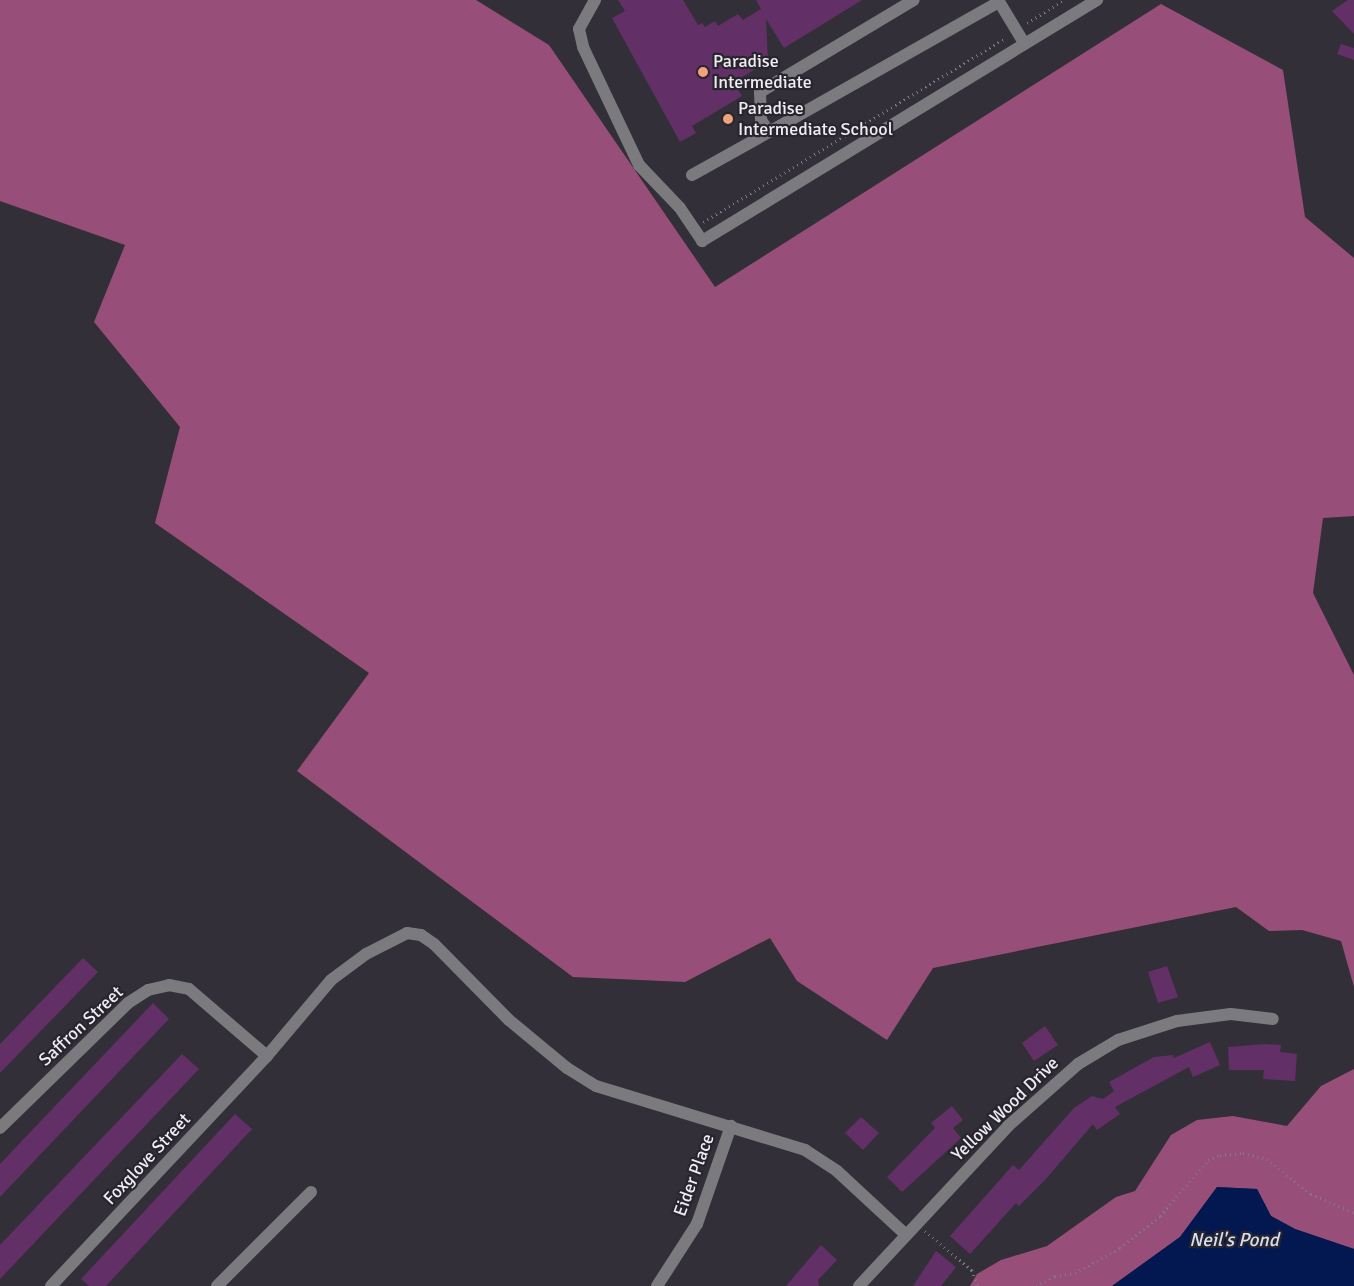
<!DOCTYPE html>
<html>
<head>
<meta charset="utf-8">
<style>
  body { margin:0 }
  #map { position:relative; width:1354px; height:1286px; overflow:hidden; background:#332f38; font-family:Signika,sans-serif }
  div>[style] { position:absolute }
  .forest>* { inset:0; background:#974f79 }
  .water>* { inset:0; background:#031851 }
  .building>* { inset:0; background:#632f67 }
  .path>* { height:2.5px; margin-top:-1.25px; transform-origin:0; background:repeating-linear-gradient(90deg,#7f7b83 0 1px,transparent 0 5px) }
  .minor>* { height:12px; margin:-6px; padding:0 6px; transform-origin:6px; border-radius:6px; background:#7a7a7f }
  .dots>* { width:14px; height:14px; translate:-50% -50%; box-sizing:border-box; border:2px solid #29252e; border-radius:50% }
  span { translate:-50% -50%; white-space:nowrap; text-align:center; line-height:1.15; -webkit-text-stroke:4.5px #29252e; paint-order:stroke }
  .poi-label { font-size:18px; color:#efecf2 }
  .left { translate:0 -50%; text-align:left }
  .street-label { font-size:18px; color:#efecf2 }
  .water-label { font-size:19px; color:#d4def1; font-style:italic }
</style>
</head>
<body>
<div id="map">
  <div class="forest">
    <i style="clip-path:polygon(0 0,476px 0,549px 45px,715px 287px,1161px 4px,1283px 70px,1305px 217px,1354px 258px,1354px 516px,1323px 518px,1313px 593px,1354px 675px,1354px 987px,1341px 941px,1302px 930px,1269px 931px,1236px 907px,933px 968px,887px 1040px,797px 981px,770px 938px,685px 982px,573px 977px,297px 771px,369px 673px,155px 523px,180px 427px,94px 322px,125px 245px,0 201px)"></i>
    <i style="clip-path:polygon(1354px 1069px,1354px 1249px,1295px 1229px,1271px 1216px,1257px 1189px,1217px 1187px,1180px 1237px,1112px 1286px,970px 1286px,977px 1274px,1001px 1260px,1047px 1246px,1116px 1197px,1135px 1191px,1171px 1135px,1197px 1120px,1233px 1116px,1287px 1126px,1321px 1086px)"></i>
  </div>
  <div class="water">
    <i style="clip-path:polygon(1217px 1187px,1257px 1189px,1271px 1216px,1295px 1229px,1354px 1249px,1354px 1286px,1112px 1286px,1180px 1237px)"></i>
  </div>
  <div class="building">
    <i style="clip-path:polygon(618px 0,683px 0,698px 25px,702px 23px,705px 27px,715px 21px,718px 26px,738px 14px,743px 20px,761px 9px,756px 0,862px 0,784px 48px,766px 19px,768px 61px,734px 82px,742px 96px,692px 126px,696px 133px,680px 142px,612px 18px,625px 11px)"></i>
    <i style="clip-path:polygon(1348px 0,1354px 0,1354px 34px,1332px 11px)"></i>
    <i style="clip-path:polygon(1341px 44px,1354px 48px,1354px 60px,1337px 54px)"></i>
    <i style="clip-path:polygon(83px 958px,98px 972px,0 1073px,0 1044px)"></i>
    <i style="clip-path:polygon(1167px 966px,1178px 997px,1158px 1003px,1148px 972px)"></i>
    <i style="clip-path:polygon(153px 1003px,169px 1019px,0 1197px,0 1164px)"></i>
    <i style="clip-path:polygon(1045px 1026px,1058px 1045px,1034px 1061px,1022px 1043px)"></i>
    <i style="clip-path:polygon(1210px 1042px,1220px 1065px,1193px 1077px,1189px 1067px,1115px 1107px,1120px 1114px,1097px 1130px,1093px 1124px,1045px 1180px,1019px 1206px,1016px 1203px,970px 1254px,950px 1236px,1013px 1165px,1019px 1170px,1074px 1108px,1092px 1096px,1103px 1099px,1114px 1091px,1109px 1082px,1154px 1057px,1173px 1055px,1174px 1058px)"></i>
    <i style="clip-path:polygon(1265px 1044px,1281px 1045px,1280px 1052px,1297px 1054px,1295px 1081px,1263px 1079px,1264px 1070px,1229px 1070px,1228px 1047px)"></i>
    <i style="clip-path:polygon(182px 1054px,199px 1069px,0 1279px,0 1245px)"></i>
    <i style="clip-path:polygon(952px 1106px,963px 1120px,953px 1128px,961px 1138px,902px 1192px,887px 1177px,935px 1128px,931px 1123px)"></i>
    <i style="clip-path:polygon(235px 1114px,252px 1129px,106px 1286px,89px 1286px,81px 1279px)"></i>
    <i style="clip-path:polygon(861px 1117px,879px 1133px,863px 1150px,845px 1133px)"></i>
    <i style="clip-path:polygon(821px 1245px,837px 1260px,818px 1280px,819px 1286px,786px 1286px)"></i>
    <i style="clip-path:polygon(936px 1251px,956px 1267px,941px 1286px,913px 1286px)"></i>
  </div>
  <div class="path">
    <i style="left:1027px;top:23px;width:44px;rotate:-31.9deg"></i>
    <i style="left:703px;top:222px;width:354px;rotate:-31.3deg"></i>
    <i style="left:925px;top:1231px;width:61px;rotate:39.7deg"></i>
    <i style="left:972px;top:1270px;width:17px;rotate:69deg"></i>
    <i style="left:1036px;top:1286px;width:21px;rotate:-28deg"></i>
    <i style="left:1055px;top:1276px;width:20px;rotate:-9deg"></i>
    <i style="left:1075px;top:1273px;width:51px;rotate:-29.1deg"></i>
    <i style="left:1120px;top:1248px;width:51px;rotate:-38.7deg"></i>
    <i style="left:1160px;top:1216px;width:74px;rotate:-49.4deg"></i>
    <i style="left:1208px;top:1160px;width:13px;rotate:-23deg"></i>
    <i style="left:1220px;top:1155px;width:23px;rotate:-5deg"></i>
    <i style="left:1243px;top:1153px;width:25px;rotate:14deg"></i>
    <i style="left:1267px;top:1159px;width:56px;rotate:38.5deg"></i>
    <i style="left:1311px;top:1194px;width:47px;rotate:23.8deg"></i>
  </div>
  <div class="minor">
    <i style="left:595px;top:0;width:33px;rotate:119deg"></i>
    <i style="left:579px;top:29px;width:18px;rotate:77deg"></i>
    <i style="left:583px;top:47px;width:131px;rotate:64.6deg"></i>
    <i style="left:639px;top:165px;width:59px;rotate:46.4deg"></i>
    <i style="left:680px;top:208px;width:40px;rotate:56deg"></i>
    <i style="left:702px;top:241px;width:463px;rotate:-31.4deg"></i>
    <i style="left:998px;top:0;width:50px;rotate:58.8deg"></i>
    <i style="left:769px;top:132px;width:264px;rotate:-29.5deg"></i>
    <i style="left:692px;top:175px;width:88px;rotate:-29.2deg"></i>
    <i style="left:769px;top:132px;width:14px;rotate:-124deg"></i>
    <i style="left:761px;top:120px;width:28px;rotate:-92deg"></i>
    <i style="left:760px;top:92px;width:179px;rotate:-30.9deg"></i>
    <i style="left:0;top:1128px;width:179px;rotate:-44.3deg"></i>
    <i style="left:128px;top:1003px;width:24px;rotate:-33deg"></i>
    <i style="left:148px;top:990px;width:22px;rotate:-13deg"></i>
    <i style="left:169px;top:985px;width:20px;rotate:11deg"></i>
    <i style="left:189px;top:989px;width:103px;rotate:40.7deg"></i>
    <i style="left:51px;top:1286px;width:316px;rotate:-46.8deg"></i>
    <i style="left:267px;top:1056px;width:99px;rotate:-49.9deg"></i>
    <i style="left:331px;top:980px;width:44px;rotate:-36.6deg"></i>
    <i style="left:366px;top:954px;width:46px;rotate:-27.1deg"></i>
    <i style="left:407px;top:933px;width:14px;rotate:8deg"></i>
    <i style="left:421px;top:935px;width:16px;rotate:35deg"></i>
    <i style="left:434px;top:944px;width:107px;rotate:45.4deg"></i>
    <i style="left:509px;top:1020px;width:75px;rotate:39.6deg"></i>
    <i style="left:567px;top:1068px;width:34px;rotate:32deg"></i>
    <i style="left:596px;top:1086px;width:219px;rotate:17deg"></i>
    <i style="left:805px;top:1150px;width:38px;rotate:33deg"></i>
    <i style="left:837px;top:1171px;width:94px;rotate:42.8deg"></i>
    <i style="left:217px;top:1286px;width:133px;rotate:-45deg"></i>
    <i style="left:657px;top:1286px;width:74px;rotate:-57.2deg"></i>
    <i style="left:697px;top:1224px;width:104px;rotate:-70.9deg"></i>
    <i style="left:859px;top:1286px;width:219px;rotate:-47deg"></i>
    <i style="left:1008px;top:1126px;width:94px;rotate:-41.5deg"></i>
    <i style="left:1078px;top:1064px;width:47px;rotate:-31deg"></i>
    <i style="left:1118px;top:1040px;width:62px;rotate:-17.9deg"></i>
    <i style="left:1177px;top:1021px;width:54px;rotate:-7.4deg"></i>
    <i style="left:1231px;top:1014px;width:42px;rotate:6.8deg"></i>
  </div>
  <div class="dots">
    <i style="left:703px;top:72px;background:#f0a27a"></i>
    <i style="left:728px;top:119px;background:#f0a27a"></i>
  </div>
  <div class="poi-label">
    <span class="left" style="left:713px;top:72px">Paradise<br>Intermediate</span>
    <span class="left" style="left:738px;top:119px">Paradise<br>Intermediate School</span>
  </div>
  <div class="street-label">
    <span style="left:81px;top:1026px;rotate:-43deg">Saffron Street</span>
    <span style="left:1005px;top:1109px;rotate:-44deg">Yellow Wood Drive</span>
    <span style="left:147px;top:1159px;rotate:-47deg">Foxglove Street</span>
    <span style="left:694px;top:1175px;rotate:-70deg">Eider Place</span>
  </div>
  <div class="water-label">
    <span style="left:1234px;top:1241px">Neil's Pond</span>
  </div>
</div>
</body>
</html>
